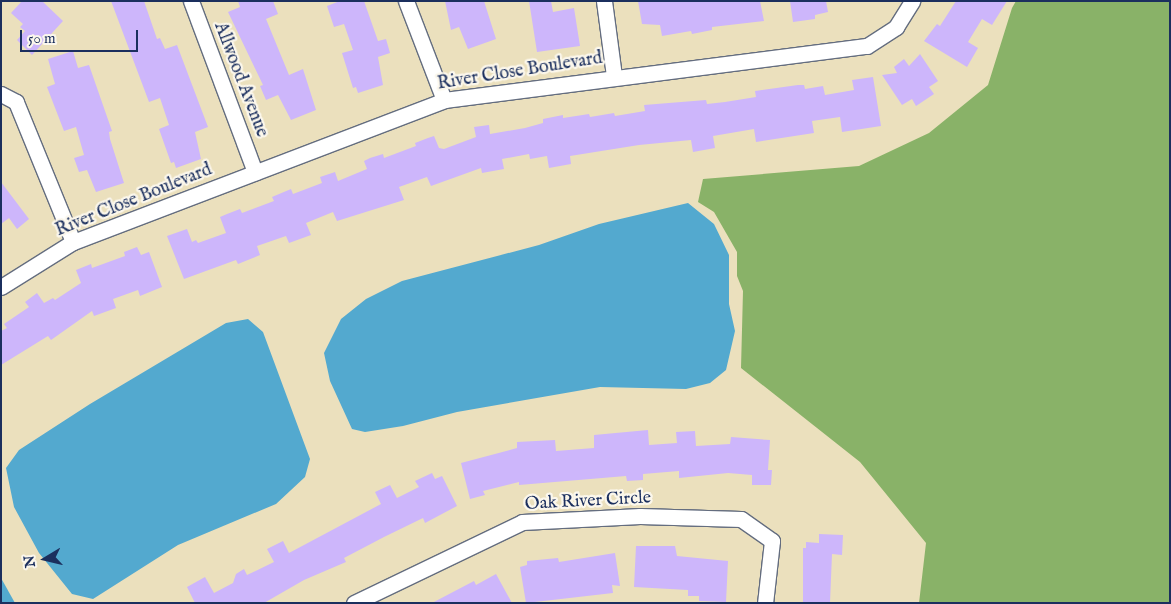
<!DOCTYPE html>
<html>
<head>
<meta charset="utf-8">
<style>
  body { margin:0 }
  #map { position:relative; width:1171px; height:604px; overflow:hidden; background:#ebe0bd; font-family:"IM FELL English",serif }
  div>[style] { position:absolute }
  .forest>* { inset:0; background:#89b268 }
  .water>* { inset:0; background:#53a9cf }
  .building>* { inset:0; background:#cdb6fb }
  .roads { filter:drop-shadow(1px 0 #646d7f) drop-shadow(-1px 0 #646d7f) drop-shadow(0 1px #646d7f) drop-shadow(0 -1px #646d7f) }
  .minor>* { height:15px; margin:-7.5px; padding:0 7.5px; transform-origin:7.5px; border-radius:7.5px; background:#fff }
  span { translate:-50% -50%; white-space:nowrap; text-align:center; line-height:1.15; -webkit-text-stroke:4.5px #fbf7ec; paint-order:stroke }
  .street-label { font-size:18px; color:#1b2f5e }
  .frame { position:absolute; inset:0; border:2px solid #1b2f5e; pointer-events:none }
  .north { position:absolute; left:20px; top:534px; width:50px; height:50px; -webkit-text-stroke:4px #fbf7ec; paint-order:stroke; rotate:261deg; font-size:14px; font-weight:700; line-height:20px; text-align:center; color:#1b2f5e }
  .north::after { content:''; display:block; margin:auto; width:18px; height:22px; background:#1b2f5e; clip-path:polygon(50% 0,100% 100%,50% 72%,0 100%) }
  .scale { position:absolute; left:20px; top:30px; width:118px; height:22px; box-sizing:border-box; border:2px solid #1b2f5e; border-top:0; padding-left:6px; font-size:15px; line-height:18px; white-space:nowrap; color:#1b2f5e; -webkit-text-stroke:4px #fbf7ec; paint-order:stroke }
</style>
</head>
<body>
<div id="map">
  <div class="forest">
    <i style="clip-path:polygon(1016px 1px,1170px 1px,1170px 603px,919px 603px,926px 543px,860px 462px,741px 368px,743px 291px,737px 276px,737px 252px,714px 212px,698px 202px,703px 179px,859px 166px,929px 133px,988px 85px,1012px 8px)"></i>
  </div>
  <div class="water">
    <i style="clip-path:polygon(688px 203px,714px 224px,729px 255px,729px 304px,735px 331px,726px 370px,710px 383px,686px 389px,600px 387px,457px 412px,403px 426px,365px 432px,352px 429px,330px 381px,324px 353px,341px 319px,366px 299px,402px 281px,539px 245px,599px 224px)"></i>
    <i style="clip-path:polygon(248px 319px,263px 332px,310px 459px,305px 477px,276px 504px,178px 545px,93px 599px,72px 594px,39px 553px,14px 507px,6px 468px,19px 450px,90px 404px,226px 323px)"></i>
    <i style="clip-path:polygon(1px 578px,15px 603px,1px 603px)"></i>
  </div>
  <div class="building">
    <i style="clip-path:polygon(22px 1px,42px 1px,63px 21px,32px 55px,17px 40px,25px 31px,20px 27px,23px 24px,11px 13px)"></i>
    <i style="clip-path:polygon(111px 1px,144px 1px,157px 39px,160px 38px,165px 49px,177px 45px,208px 127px,195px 132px,201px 159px,176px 168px,174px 162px,171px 163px,159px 129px,169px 125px,160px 98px,149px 102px)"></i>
    <i style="clip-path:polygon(238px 1px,273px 1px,278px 14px,266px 19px,289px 75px,303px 69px,316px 110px,291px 120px,278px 95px,266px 100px,260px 86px,263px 85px,228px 12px,240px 7px)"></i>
    <i style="clip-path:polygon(340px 1px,364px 1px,378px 41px,386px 39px,390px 53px,378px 57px,383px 85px,358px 93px,356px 87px,353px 88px,342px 53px,353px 50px,344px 24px,334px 27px,327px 6px)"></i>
    <i style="clip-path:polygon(445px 1px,484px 1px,496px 39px,468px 49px,459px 27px,451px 30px)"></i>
    <i style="clip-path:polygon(529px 1px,551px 1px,553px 12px,574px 8px,580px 46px,537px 52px)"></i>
    <i style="clip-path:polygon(638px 1px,760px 1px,764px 21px,712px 27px,712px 30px,692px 34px,691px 31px,662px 36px,660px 25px,642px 24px)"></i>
    <i style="clip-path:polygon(790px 1px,826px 1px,828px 12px,815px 15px,815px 19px,793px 22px)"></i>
    <i style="clip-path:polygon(956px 1px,1007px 1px,992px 25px,982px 19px,968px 42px,978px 48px,967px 67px,924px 41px,937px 24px,940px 26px)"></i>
    <i style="clip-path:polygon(73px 51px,78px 68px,89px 65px,112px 131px,109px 132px,110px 139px,124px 183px,96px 192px,87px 170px,79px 172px,74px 158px,84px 155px,76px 127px,64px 131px,47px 87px,55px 84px,48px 59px)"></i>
    <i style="clip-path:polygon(920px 54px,938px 81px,929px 87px,934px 94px,916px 106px,912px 99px,902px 105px,882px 75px,897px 73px,894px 67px,904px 59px,909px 66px)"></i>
    <i style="clip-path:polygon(873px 77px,881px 126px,842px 132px,840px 117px,812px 121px,814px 133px,756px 142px,754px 129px,713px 136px,715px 148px,693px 152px,691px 140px,639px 145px,570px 156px,571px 164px,549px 168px,547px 156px,530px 159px,529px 154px,502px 159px,504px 169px,482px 173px,481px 168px,431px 186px,427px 177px,399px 187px,404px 200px,337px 221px,333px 212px,306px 223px,311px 235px,289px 243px,286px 236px,257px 246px,260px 255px,238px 264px,236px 260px,184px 279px,167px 236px,187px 229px,192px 242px,196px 240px,198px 243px,226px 233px,220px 217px,227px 214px,240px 209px,242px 213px,274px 201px,272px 197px,291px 189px,293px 194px,322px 183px,320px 177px,335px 172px,338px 181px,367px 169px,364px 161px,370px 158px,383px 154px,384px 158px,416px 146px,415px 143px,428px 138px,434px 136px,439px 148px,444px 149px,476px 137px,474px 127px,489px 125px,490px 134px,525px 128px,543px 123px,543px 119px,563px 115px,563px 118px,589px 114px,590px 117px,614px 113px,615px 116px,645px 111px,644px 105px,706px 100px,707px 104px,725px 102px,756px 97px,755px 91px,798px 85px,804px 85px,805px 89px,823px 86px,825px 95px,854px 90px,852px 80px)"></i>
    <i style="clip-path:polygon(1px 182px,29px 219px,17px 229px,9px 218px,1px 224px)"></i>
    <i style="clip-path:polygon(137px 247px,141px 255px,149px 252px,162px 287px,140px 296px,138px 290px,113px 299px,116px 308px,94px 316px,92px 311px,51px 340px,48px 336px,1px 365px,1px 331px,7px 328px,4px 324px,29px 307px,25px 302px,37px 293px,44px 303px,53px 298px,55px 300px,81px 283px,76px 270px,91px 264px,92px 268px,125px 256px,124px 252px)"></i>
    <i style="clip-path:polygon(648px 430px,649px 445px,677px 443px,676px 432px,695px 431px,696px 446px,730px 444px,731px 437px,770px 440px,768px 470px,772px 470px,771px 485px,752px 485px,752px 475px,728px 473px,679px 478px,679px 471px,643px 474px,643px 480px,627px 481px,626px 476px,519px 485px,519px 482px,483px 491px,485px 495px,470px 499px,461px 463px,517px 448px,517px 442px,555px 440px,556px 451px,594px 448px,594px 435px)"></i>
    <i style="clip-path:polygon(432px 473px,435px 479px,442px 476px,457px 506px,425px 523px,423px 518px,384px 537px,344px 558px,346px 562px,304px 580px,264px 603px,195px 603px,187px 587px,205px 577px,214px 593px,233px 583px,236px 574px,244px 569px,247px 575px,274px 562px,267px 549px,283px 541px,289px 553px,381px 504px,375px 492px,390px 485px,397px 498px,419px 487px,415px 481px)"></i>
    <i style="clip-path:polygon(819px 534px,843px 535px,842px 555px,832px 554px,830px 603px,803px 603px,803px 548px,806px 548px,806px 542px,819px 543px)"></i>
    <i style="clip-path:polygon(636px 546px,675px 546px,677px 556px,728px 561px,726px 602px,699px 601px,699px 596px,688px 596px,688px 590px,634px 587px)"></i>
    <i style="clip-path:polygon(615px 553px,620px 586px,612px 585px,613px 593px,526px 603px,520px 567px,527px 565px,527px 561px,558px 558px,559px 562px)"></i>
    <i style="clip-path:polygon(496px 574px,512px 603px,432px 603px,474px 581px,476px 585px)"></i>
  </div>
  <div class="roads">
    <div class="minor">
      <i style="left:191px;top:1px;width:183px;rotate:69.5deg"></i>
      <i style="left:406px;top:1px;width:106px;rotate:69deg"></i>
      <i style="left:604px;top:1px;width:76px;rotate:82.4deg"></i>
      <i style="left:1px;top:94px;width:17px;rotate:28deg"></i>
      <i style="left:16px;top:102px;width:151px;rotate:67.8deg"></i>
      <i style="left:1px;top:287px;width:85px;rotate:-32deg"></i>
      <i style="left:73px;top:242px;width:397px;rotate:-20.9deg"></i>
      <i style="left:444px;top:100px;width:426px;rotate:-7.3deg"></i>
      <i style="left:867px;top:46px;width:35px;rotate:-33deg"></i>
      <i style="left:896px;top:27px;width:31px;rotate:-58deg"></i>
      <i style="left:354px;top:603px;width:187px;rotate:-25.7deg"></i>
      <i style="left:522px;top:522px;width:118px;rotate:-2.9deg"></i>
      <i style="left:640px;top:516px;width:101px;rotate:1.7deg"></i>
      <i style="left:741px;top:519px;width:38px;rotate:35deg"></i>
      <i style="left:772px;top:541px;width:62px;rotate:96.4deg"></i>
    </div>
  </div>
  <div class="street-label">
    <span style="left:520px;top:72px;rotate:-9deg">River Close Boulevard</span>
    <span style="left:240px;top:80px;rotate:69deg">Allwood Avenue</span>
    <span style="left:134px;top:201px;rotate:-22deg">River Close Boulevard</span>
    <span style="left:588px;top:502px;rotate:-3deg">Oak River Circle</span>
  </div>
  <div class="frame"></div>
  <div class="north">N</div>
  <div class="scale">50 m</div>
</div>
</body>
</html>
